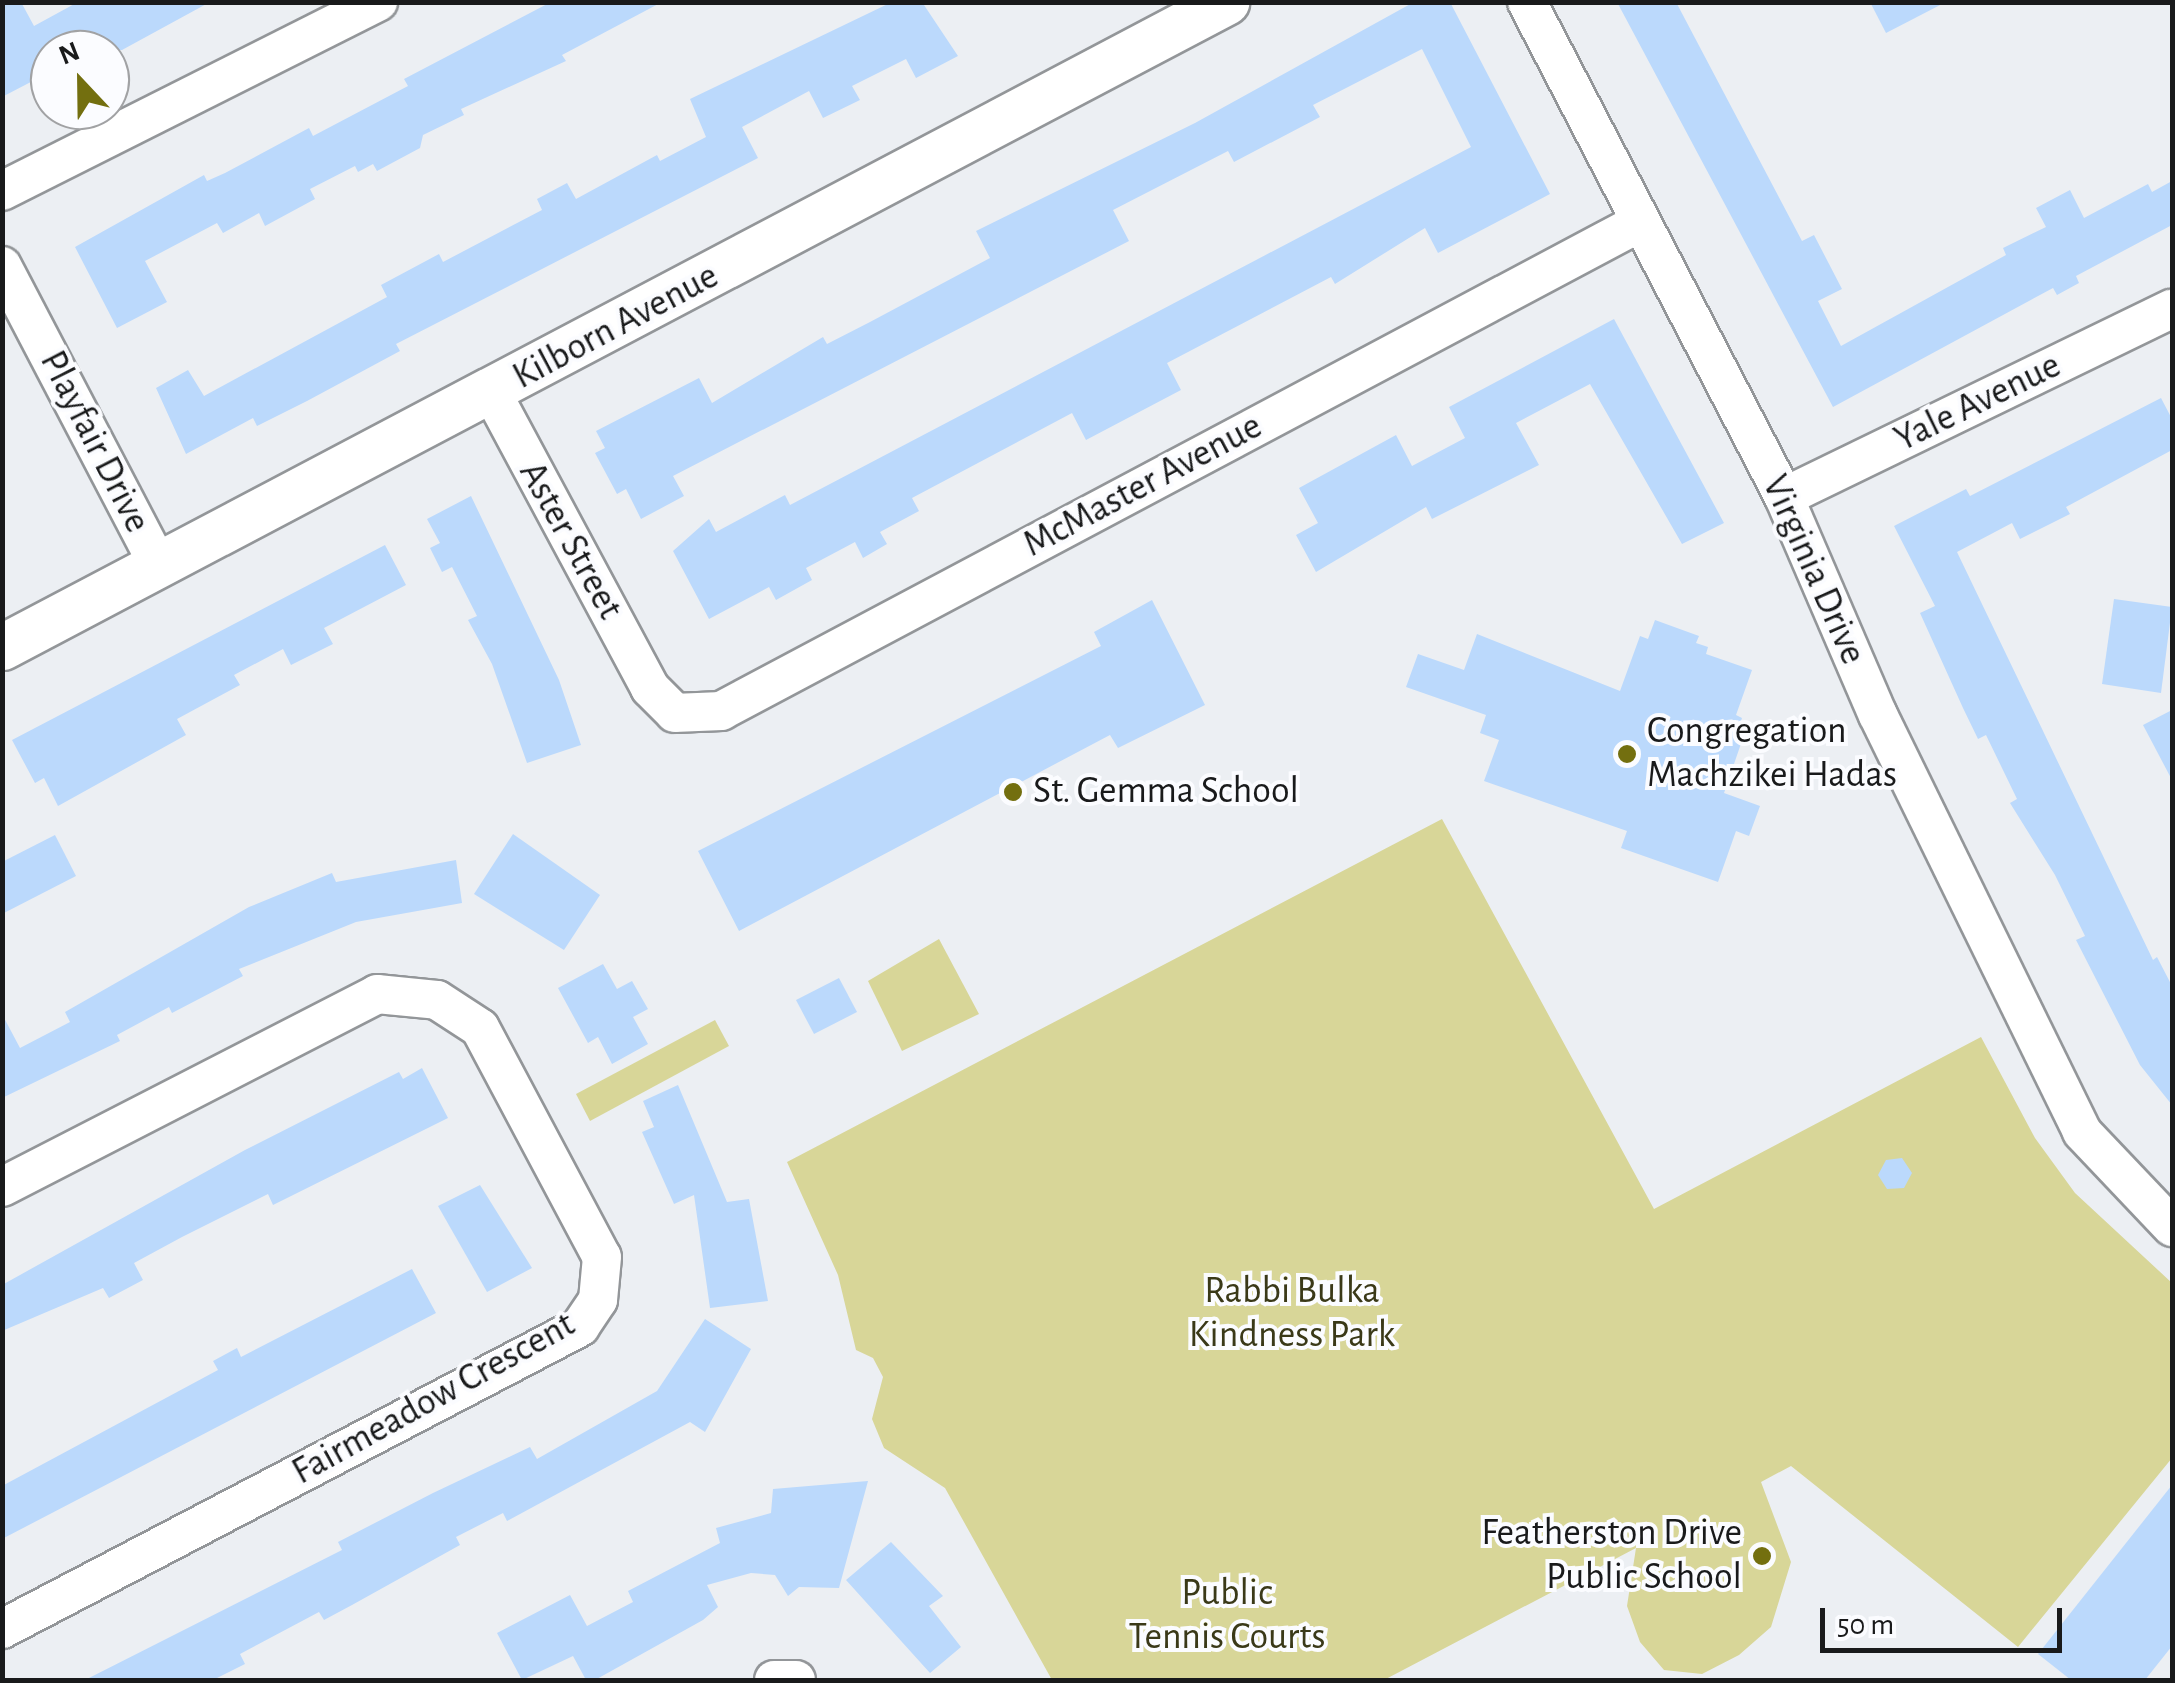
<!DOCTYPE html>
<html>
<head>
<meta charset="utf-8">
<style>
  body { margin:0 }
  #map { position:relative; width:2175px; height:1683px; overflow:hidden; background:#eceff3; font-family:"Alegreya Sans",sans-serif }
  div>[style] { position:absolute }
  .green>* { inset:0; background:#d8d698 }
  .building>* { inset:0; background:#bbd9fc }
  .roads { filter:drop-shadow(2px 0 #939699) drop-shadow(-2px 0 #939699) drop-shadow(0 2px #939699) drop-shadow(0 -2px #939699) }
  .minor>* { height:38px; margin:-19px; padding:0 19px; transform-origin:19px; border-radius:19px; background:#fff }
  .tertiary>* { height:45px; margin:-22.5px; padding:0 22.5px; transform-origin:22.5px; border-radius:22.5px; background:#fff }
  .dots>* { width:28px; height:28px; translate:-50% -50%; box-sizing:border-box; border:5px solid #fbfcff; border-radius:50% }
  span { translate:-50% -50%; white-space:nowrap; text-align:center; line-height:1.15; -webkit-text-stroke:8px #fbfcff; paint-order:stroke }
  .street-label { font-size:38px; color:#191a1b }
  .poi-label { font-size:38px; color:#191a1b }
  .left { translate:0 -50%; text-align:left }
  .right { translate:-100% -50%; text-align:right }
  .park-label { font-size:38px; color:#3a3918 }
  .frame { position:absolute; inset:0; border:5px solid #191a1b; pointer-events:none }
  .north { position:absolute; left:30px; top:30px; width:100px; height:100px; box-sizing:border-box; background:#fbfcff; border:2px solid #a1a2a4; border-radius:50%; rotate:338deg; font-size:28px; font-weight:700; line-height:40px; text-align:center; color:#191a1b }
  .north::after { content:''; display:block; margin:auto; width:35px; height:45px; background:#736f0f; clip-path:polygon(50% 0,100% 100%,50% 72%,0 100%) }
  .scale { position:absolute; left:1820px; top:1608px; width:242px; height:45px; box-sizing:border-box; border:5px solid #191a1b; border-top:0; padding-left:12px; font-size:30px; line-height:35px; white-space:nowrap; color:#191a1b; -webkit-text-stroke:8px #fbfcff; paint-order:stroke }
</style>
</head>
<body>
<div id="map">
  <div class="green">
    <i style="clip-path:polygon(1442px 819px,1654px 1209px,1981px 1037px,2035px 1138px,2075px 1193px,2172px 1283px,2172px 1458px,2018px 1647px,1791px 1466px,1761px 1482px,1791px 1562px,1771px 1627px,1739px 1655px,1702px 1674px,1664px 1670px,1640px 1642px,1627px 1606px,1636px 1548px,1384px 1680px,1052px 1680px,945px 1488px,884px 1448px,872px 1419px,883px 1377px,873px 1358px,856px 1350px,838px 1275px,787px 1162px)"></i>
    <i style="clip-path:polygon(939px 939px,979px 1014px,902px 1051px,868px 981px)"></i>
    <i style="clip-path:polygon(715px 1020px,729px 1046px,590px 1121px,576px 1094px)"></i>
  </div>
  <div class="building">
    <i style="clip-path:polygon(2px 2px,21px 2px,34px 26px,78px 2px,210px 2px,122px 50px,50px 50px,50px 72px,2px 97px)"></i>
    <i style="clip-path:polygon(551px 2px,662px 2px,562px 55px,566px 61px,461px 109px,464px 115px,423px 135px,420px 148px,377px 171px,373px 164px,358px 172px,355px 166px,310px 189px,315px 199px,265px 226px,259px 213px,223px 233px,217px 223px,145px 261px,167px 302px,117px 328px,75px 247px,204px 175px,207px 181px,225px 173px,309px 128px,313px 136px,408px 86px,404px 79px)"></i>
    <i style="clip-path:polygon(892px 2px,922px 2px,958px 56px,916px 78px,906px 59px,852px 86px,860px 100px,823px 118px,809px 91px,742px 127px,758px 158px,396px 344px,400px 351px,307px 401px,257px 426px,253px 418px,186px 454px,156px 388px,188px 370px,204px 396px,387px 297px,381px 285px,439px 254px,443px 262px,542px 210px,537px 199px,567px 183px,576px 199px,657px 155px,660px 161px,706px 137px,690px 99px)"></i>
    <i style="clip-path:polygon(1414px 2px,1450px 2px,1550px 194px,1438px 253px,1425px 228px,1335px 284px,1331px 277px,1167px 363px,1181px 390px,1086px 440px,1072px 413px,912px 498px,919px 511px,880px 532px,887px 544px,863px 558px,855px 542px,806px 568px,812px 580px,776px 600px,769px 587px,709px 619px,673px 551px,709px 519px,716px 532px,785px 495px,790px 505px,1471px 147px,1422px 49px,1313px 105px,1320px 117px,1234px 162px,1228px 151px,1113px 210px,1129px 241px,673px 476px,684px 496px,641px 519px,626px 489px,617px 494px,595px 453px,605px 448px,596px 431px,699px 378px,712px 403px,823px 337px,827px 344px,870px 322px,990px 258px,976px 231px,1195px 123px)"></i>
    <i style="clip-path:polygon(1617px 2px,1676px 2px,1802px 241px,1814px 235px,1842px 289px,1818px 301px,1841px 346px,2006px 255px,2003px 248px,2046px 227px,2036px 208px,2070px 190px,2084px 218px,2148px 184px,2152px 192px,2172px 181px,2172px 225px,2076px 276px,2079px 283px,2057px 295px,2053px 288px,1833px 407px)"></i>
    <i style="clip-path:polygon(1870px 2px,1946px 2px,1886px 33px)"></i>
    <i style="clip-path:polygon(1614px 319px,1724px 523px,1682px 544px,1590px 384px,1516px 423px,1539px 465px,1432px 519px,1426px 507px,1316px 572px,1296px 535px,1318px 523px,1299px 488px,1396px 435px,1412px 466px,1465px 438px,1449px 407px)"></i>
    <i style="clip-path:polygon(2161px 398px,2172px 419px,2172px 450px,2066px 507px,2070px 514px,2020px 539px,2012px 523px,1957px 552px,2153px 960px,2157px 957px,2172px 986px,2172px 1105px,2140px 1065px,2076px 940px,2085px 936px,2055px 875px,2010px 803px,2017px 799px,1986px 735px,1978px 739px,1963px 708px,1920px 613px,1935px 606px,1894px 526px,1966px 489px,1970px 496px)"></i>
    <i style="clip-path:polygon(471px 496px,559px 680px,581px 745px,527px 763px,492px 664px,468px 620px,477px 616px,452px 567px,442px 572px,430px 548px,440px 543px,427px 519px)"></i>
    <i style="clip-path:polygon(385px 545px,406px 585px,324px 628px,333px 644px,291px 665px,283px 649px,234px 675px,240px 685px,177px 719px,186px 735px,58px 806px,44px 778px,35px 783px,12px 740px)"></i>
    <i style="clip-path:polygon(2114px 599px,2172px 607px,2161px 693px,2102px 684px)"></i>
    <i style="clip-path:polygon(1152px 600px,1205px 705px,1118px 748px,1110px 735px,739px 931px,698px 851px,1101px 646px,1094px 632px)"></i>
    <i style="clip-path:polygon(1655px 620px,1699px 636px,1696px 643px,1708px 647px,1706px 654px,1752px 670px,1736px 715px,1742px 718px,1738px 730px,1745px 732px,1724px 793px,1760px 806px,1749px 836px,1736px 831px,1718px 882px,1621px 848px,1627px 831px,1484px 781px,1499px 740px,1480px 733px,1486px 715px,1406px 687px,1418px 654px,1464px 670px,1477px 634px,1620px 691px,1640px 636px,1648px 639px)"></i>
    <i style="clip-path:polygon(2172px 710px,2172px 780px,2143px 725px)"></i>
    <i style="clip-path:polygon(513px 834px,600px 895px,564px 950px,474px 894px)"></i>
    <i style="clip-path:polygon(55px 835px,76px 876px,2px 914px,2px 862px)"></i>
    <i style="clip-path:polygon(456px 860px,462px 903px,356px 922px,239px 969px,243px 976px,172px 1013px,169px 1007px,117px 1035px,120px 1041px,2px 1098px,2px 1014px,20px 1048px,70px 1022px,65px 1012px,249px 907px,332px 873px,336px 882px)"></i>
    <i style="clip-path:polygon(603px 964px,617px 989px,632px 981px,648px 1009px,633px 1017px,648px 1044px,612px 1064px,598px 1037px,588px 1043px,558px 988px)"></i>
    <i style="clip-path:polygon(839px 978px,857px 1012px,814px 1034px,796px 1000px)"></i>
    <i style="clip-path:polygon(422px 1068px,448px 1118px,273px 1205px,268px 1194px,182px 1237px,134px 1263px,143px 1280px,109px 1298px,103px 1288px,2px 1331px,2px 1285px,245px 1150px,399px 1072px,403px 1079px)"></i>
    <i style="clip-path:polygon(678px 1085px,727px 1202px,749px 1199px,768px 1301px,710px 1308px,694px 1195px,674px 1204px,642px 1132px,654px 1127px,643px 1101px)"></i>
    <i style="clip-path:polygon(1902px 1158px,1912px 1173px,1904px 1188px,1887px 1189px,1878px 1175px,1886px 1160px)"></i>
    <i style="clip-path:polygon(480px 1185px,532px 1268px,487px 1292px,438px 1206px)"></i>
    <i style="clip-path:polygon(412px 1269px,436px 1313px,2px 1539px,2px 1486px,218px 1370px,213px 1361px,237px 1348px,241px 1357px)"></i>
    <i style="clip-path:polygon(705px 1319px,751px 1349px,705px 1432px,690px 1422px,507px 1521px,503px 1513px,456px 1537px,460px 1545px,352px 1605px,324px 1620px,319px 1612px,240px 1654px,245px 1664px,213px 1680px,85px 1680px,342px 1550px,338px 1542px,433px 1493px,530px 1447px,537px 1459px,657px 1391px)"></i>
    <i style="clip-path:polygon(868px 1481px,839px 1588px,799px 1587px,788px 1596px,775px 1575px,751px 1573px,707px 1585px,718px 1607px,703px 1620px,595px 1680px,586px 1680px,573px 1656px,522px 1680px,497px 1633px,570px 1595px,587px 1626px,633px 1602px,628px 1591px,720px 1543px,716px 1528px,771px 1513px,773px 1489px)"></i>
    <i style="clip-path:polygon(2172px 1485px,2172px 1646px,2145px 1680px,2071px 1680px,2038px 1654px)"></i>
    <i style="clip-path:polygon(891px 1542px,943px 1596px,929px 1606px,961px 1647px,930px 1673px,846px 1580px)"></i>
  </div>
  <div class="roads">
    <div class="minor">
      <i style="left:1527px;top:2px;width:558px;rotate:62.56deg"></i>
      <i style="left:1784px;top:497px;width:237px;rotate:66.7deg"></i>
      <i style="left:1878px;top:715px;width:464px;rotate:63.9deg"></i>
      <i style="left:2082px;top:1132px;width:131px;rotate:46.5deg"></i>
      <i style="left:2px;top:191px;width:421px;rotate:-26.7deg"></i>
      <i style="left:2px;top:266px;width:337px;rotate:62.4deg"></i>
      <i style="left:492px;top:393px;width:335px;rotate:61.8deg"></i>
      <i style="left:650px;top:688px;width:35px;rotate:45deg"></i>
      <i style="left:675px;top:713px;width:46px;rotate:-2.5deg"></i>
      <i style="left:721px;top:711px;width:1037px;rotate:-28deg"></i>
      <i style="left:1784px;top:497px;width:431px;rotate:-25.9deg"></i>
      <i style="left:2px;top:1187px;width:422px;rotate:-27.2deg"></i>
      <i style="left:377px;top:994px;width:60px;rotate:5.7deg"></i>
      <i style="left:437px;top:1000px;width:51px;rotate:33.1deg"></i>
      <i style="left:480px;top:1028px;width:259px;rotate:62deg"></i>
      <i style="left:602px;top:1257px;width:43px;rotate:95.3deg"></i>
      <i style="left:598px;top:1300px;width:32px;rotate:124deg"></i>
      <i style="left:580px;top:1327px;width:652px;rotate:152.41deg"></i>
      <i style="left:774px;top:1680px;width:22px"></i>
    </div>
    <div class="tertiary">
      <i style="left:2px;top:647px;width:1384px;rotate:-27.79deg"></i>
    </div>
  </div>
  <div class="dots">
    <i style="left:1627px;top:754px;background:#736f0f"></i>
    <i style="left:1013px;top:792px;background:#736f0f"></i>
    <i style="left:1762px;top:1556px;background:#736f0f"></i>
  </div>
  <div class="street-label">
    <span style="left:616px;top:327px;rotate:-28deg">Kilborn Avenue</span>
    <span style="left:1978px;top:403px;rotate:-26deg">Yale Avenue</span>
    <span style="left:94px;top:442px;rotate:63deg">Playfair Drive</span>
    <span style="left:1143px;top:486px;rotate:-28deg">McMaster Avenue</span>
    <span style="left:570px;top:541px;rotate:61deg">Aster Street</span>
    <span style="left:1813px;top:570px;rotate:66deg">Virginia Drive</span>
    <span style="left:434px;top:1399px;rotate:-29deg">Fairmeadow Crescent</span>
  </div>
  <div class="poi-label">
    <span class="left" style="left:1647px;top:754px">Congregation<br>Machzikei Hadas</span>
    <span class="left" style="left:1033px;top:792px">St. Gemma School</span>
    <span class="right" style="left:1742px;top:1556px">Featherston Drive<br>Public School</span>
  </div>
  <div class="park-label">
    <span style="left:1292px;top:1314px">Rabbi Bulka<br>Kindness Park</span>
    <span style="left:1227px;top:1616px">Public<br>Tennis Courts</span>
  </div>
  <div class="frame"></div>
  <div class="north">N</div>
  <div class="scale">50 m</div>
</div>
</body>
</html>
